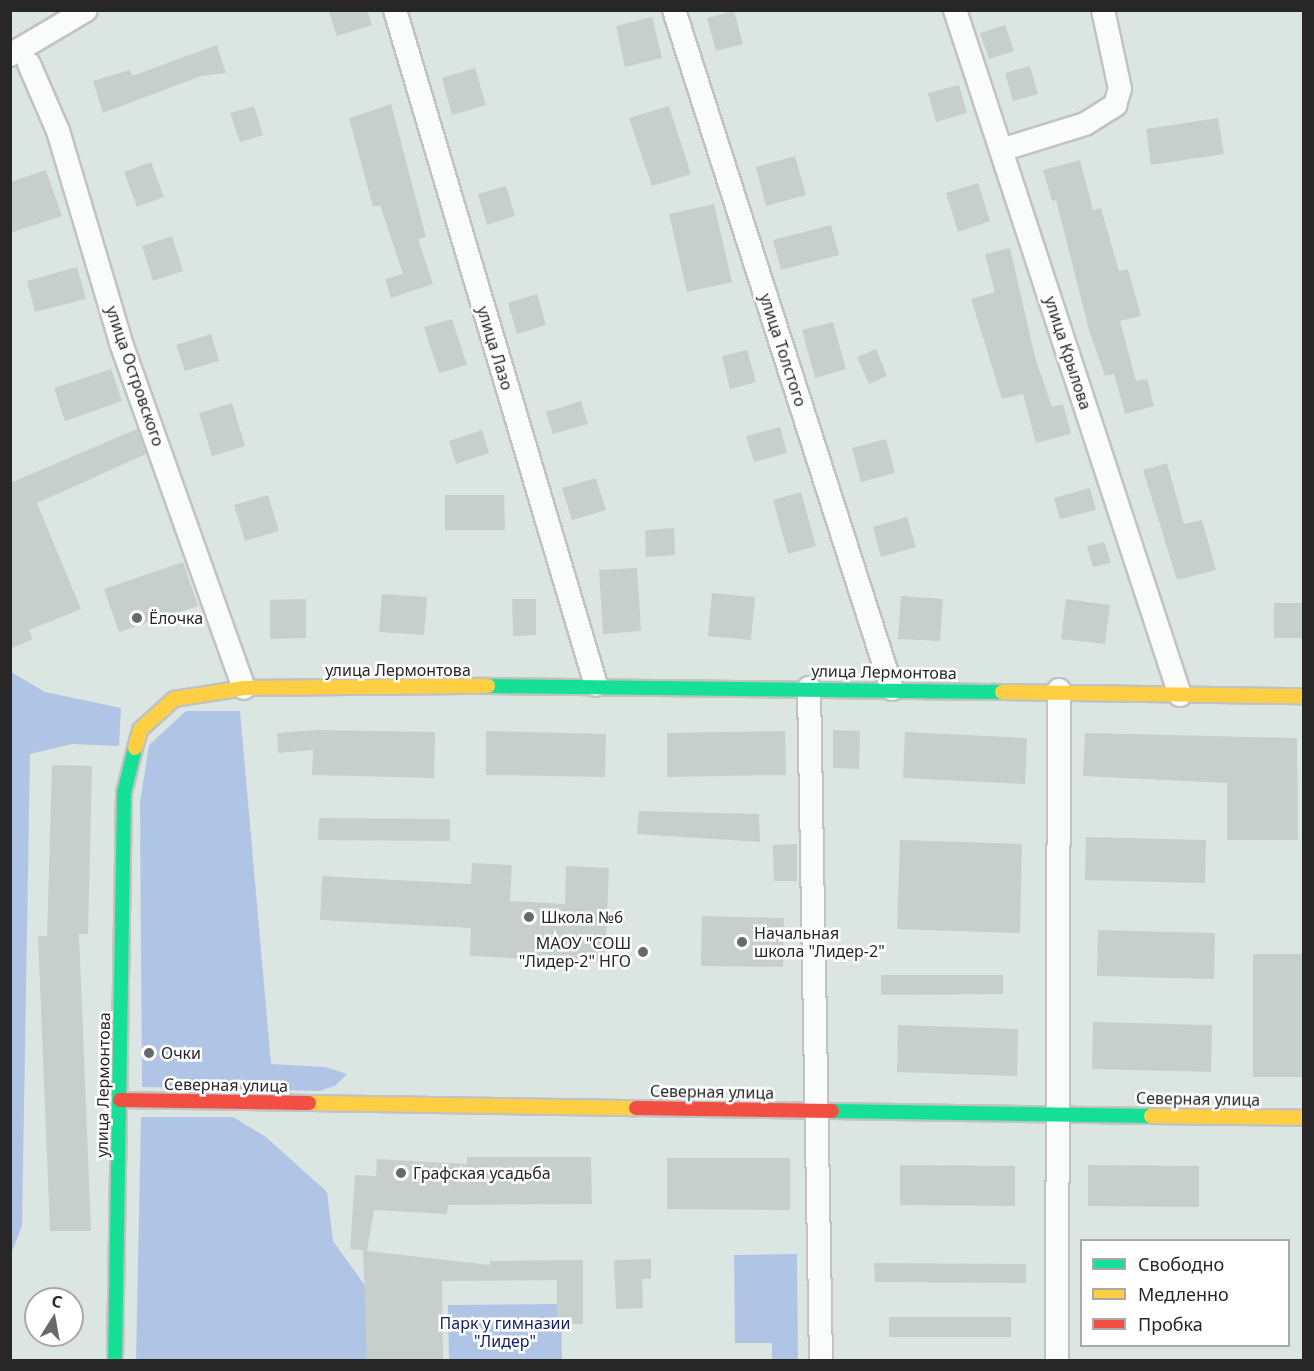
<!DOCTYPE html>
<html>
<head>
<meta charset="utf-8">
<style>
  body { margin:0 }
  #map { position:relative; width:1314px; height:1371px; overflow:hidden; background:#dbe6e2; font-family:"Noto Sans",sans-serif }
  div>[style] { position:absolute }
  .green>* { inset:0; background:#b0c4e5 }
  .building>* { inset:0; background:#c7cfcc }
  .roads { filter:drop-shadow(2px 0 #c2c3c1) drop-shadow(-2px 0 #c2c3c1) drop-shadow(0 2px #c2c3c1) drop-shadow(0 -2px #c2c3c1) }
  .street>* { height:22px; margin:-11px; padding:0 11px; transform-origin:11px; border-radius:11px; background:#fafbfb }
  .fast>* { height:14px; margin:-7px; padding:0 7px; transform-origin:7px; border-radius:7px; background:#16e098 }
  .slow>* { height:14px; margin:-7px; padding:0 7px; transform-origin:7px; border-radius:7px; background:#ffcf43 }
  .jam>* { height:14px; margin:-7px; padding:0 7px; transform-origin:7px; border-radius:7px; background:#f24e42 }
  .dots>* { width:16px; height:16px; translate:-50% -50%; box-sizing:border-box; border:3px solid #fff; border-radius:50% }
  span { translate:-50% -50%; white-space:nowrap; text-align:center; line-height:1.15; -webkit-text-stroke:5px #fff; paint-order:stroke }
  .street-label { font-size:16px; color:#272727 }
  .poi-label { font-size:16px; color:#272727 }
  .left { translate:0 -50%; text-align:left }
  .right { translate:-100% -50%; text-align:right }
  .park-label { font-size:16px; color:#132168 }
  .frame { position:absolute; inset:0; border:12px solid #272727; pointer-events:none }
  .legend { position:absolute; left:1080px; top:1239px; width:210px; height:108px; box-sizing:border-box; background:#fff; border:2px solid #a9a9a9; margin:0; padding:8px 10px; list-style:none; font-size:18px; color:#272727 }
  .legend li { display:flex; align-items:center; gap:12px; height:30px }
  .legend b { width:30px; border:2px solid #a9a9a9 }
  .north { position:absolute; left:24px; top:1287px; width:60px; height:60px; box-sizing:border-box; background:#fff; border:2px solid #a9a9a9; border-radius:50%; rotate:11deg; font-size:16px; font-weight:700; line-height:24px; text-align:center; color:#272727 }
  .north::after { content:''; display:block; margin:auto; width:21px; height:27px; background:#666a68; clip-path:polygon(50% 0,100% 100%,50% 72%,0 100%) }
</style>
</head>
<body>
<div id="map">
  <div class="green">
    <i style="clip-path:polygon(11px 672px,45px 692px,121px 708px,119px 746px,72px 744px,30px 754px,22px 1226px,11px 1254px)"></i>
    <i style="clip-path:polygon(186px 711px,240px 711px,271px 1064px,326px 1067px,347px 1074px,336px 1085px,320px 1091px,142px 1087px,140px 803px,149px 745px)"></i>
    <i style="clip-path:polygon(141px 1117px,233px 1117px,266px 1137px,327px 1192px,333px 1241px,366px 1287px,367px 1360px,136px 1360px)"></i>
    <i style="clip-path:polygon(797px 1254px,798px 1360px,772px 1360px,772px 1343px,735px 1343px,734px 1255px)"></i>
    <i style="clip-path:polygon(561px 1304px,562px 1360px,449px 1360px,448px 1305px)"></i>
  </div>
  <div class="building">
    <i style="clip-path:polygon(328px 10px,367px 10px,372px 25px,337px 36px)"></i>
    <i style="clip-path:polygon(734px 11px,743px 44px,716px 51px,707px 18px)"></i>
    <i style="clip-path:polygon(652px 17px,662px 58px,625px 67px,616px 26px)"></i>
    <i style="clip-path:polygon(1005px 25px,1014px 51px,989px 59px,980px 33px)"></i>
    <i style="clip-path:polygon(217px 45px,226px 73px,201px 76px,103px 113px,93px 81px,130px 70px,132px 76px)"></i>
    <i style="clip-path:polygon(1030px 66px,1038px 94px,1013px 101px,1005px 73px)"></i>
    <i style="clip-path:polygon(475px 68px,486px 105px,452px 115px,442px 78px)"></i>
    <i style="clip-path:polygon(959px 85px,967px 113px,936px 122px,928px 93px)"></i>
    <i style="clip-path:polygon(391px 104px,426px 237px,418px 239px,433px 284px,391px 298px,385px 279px,403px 274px,380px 205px,373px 207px,349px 118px)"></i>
    <i style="clip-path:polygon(254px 106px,263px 135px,240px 142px,230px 113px)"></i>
    <i style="clip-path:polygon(669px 106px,691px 174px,652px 186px,629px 118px)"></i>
    <i style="clip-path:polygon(1218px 118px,1224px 154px,1151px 165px,1146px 129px)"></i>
    <i style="clip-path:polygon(795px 156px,806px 195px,766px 206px,756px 167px)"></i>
    <i style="clip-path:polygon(1080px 160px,1093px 210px,1101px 208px,1119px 271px,1128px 269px,1141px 316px,1120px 321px,1136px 381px,1147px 379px,1154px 406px,1125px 414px,1114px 374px,1105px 376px,1089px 330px,1056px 200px,1052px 201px,1043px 170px)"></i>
    <i style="clip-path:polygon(151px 162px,164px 197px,137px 207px,124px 172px)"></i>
    <i style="clip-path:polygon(46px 170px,62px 216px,10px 233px,10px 182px)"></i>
    <i style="clip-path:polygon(978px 183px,990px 221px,958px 232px,946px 193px)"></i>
    <i style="clip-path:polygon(506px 186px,515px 216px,487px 225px,478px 194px)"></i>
    <i style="clip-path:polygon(714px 204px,732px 282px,687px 292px,669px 214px)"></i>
    <i style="clip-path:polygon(831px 225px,839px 255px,781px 270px,773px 240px)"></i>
    <i style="clip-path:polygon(172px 236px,183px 271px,153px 281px,142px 246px)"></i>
    <i style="clip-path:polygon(1010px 248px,1035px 357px,1052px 407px,1063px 404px,1071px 434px,1036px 443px,1023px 394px,1002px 399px,971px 299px,995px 292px,985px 254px)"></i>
    <i style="clip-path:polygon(77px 267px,86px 299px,35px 312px,27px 281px)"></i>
    <i style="clip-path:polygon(537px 294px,546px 325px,517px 334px,508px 303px)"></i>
    <i style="clip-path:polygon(452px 319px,467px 365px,439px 373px,424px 327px)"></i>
    <i style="clip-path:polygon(833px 322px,846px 369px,815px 378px,802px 330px)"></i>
    <i style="clip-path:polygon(211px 334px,219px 361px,185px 371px,176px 345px)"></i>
    <i style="clip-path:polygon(876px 349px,887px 376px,869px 384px,857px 357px)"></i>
    <i style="clip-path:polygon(747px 350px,756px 382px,730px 389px,722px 356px)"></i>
    <i style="clip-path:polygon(111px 369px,122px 401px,65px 421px,54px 388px)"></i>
    <i style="clip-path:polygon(581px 401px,588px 424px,553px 434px,546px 412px)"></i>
    <i style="clip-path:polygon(232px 403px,245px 446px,212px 456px,199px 413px)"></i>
    <i style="clip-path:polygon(780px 427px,787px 453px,754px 462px,746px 436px)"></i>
    <i style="clip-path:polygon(137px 429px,146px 454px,37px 503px,81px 609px,29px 630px,33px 639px,10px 649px,10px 483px)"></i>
    <i style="clip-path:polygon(482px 430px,489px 453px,456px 464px,449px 441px)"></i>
    <i style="clip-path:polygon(886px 439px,895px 473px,861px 482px,852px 448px)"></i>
    <i style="clip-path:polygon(1167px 463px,1184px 524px,1202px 520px,1216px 570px,1177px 580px,1143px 470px)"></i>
    <i style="clip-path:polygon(596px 478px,606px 510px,572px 520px,562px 488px)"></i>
    <i style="clip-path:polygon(1090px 488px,1096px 510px,1060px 519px,1054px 498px)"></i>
    <i style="clip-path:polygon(801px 492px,816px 546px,788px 554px,773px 500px)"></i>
    <i style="clip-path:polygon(268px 495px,279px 531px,245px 541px,234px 505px)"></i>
    <i style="clip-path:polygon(445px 495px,504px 495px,505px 530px,445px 530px)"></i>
    <i style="clip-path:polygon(907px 517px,916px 547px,881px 557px,873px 527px)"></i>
    <i style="clip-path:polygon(674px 528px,675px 555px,646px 557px,645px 530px)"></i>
    <i style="clip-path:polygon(1104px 542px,1111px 563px,1093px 567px,1087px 546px)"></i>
    <i style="clip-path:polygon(183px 562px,198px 606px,119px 632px,104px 589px)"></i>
    <i style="clip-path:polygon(637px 568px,641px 631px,603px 634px,599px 570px)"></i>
    <i style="clip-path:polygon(712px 593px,755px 597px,751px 640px,708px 636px)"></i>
    <i style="clip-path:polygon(382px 594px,427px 597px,424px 635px,379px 632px)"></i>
    <i style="clip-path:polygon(901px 596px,943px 599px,940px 641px,898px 639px)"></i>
    <i style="clip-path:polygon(306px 599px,306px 638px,270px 639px,270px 600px)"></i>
    <i style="clip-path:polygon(512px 599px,536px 599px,536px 635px,513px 636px)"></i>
    <i style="clip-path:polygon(1066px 599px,1110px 605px,1105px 644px,1061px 639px)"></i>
    <i style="clip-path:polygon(1274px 603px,1304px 603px,1304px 638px,1274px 638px)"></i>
    <i style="clip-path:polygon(317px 730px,435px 732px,434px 778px,312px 775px,313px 750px,278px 753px,277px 733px)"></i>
    <i style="clip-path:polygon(833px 730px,860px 731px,859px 769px,833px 768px)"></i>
    <i style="clip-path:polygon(486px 731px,606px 734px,605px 777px,486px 775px)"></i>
    <i style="clip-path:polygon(785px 731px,786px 775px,667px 777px,667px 733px)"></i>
    <i style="clip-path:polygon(905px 732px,1027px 738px,1025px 784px,903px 778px)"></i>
    <i style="clip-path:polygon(1085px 733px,1297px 738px,1298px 840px,1227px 840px,1227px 783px,1083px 776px)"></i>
    <i style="clip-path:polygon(52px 765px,92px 766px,88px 934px,79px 934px,91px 1231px,50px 1231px,38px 936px,47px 936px)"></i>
    <i style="clip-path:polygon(639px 811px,759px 814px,760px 842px,637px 834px)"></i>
    <i style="clip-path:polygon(319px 818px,450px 819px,450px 841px,318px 840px)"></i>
    <i style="clip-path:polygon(1086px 837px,1206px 840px,1205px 883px,1085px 880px)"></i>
    <i style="clip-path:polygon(900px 840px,1022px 844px,1020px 933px,897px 929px)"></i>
    <i style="clip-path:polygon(797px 844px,797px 881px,774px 881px,773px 845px)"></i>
    <i style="clip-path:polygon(472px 863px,512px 865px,510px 901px,565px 904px,566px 866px,609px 868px,605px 962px,470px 956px,471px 928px,320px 920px,322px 876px,471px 884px)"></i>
    <i style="clip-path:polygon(702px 916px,784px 918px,783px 967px,701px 966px)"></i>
    <i style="clip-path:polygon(1098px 930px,1215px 933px,1214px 979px,1097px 976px)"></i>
    <i style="clip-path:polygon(1253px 954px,1304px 954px,1304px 1077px,1253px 1077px)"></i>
    <i style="clip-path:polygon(881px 975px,1003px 975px,1003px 994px,881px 995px)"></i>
    <i style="clip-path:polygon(1093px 1022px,1212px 1025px,1211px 1072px,1092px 1069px)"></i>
    <i style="clip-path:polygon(898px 1025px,1018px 1029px,1017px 1076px,897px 1072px)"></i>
    <i style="clip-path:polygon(467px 1157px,591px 1157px,592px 1204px,448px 1205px,447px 1214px,374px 1210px,367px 1251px,490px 1265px,490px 1261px,583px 1260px,583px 1324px,557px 1324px,557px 1280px,442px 1281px,443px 1360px,367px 1360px,363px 1250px,350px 1249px,355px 1175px,376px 1176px,377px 1159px,467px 1164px)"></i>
    <i style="clip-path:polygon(667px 1158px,790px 1158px,790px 1210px,667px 1209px)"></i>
    <i style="clip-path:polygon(900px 1165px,1015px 1166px,1015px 1206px,900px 1205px)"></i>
    <i style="clip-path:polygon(1088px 1165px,1199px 1166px,1199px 1207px,1088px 1206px)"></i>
    <i style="clip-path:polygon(651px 1259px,651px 1279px,642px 1279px,643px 1308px,616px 1309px,614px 1260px)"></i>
    <i style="clip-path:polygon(874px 1263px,1026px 1264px,1026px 1283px,875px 1282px)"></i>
    <i style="clip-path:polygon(889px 1317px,1011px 1317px,1011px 1337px,889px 1337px)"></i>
  </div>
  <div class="roads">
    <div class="street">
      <i style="left:395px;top:10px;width:704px;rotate:73.42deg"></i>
      <i style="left:674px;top:10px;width:713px;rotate:72.2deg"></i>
      <i style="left:955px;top:10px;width:721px;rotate:71.82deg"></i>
      <i style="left:10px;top:55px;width:88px;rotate:-30.6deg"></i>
      <i style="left:29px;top:64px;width:73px;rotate:66.6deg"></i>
      <i style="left:58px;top:131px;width:221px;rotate:73.4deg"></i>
      <i style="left:121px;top:343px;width:366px;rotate:70.4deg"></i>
      <i style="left:1001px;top:150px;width:88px;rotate:-17.2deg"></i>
      <i style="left:1085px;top:124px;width:36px;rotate:-32deg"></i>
      <i style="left:1115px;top:105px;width:17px;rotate:-73deg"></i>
      <i style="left:1120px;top:89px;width:81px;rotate:-102.1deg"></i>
      <i style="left:809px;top:688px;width:672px;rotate:88.98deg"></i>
      <i style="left:1057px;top:1360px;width:670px;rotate:-89.83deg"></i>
    </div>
    <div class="fast">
      <i style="left:488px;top:686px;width:514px;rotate:0.67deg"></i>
      <i style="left:832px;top:1111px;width:319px;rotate:0.9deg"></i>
      <i style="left:115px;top:1360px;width:567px;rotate:-89.09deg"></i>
      <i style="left:124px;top:793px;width:46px;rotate:-76.3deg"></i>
    </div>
    <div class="slow">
      <i style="left:1002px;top:692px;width:302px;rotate:0.8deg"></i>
      <i style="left:135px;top:748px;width:19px;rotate:-74deg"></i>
      <i style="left:140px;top:730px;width:46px;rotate:-42.4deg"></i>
      <i style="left:174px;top:699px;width:71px;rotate:-8.9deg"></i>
      <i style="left:244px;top:688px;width:244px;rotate:-0.5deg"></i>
      <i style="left:309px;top:1103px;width:327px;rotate:0.9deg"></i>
      <i style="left:1151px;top:1116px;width:153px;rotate:0.7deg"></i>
    </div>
    <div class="jam">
      <i style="left:120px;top:1100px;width:189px;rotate:0.9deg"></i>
      <i style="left:636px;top:1108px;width:196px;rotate:0.9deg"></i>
    </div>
  </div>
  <div class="dots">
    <i style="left:137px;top:618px;background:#666a68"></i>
    <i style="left:529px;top:917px;background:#666a68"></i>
    <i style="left:742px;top:942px;background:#666a68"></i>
    <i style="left:643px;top:952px;background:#666a68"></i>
    <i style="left:149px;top:1053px;background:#666a68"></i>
    <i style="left:401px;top:1173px;background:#666a68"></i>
  </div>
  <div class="street-label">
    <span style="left:495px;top:348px;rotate:73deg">улица Лазо</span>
    <span style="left:783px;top:350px;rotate:72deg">улица Толстого</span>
    <span style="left:1068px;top:353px;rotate:72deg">улица Крылова</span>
    <span style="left:135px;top:376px;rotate:71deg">улица Островского</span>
    <span style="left:398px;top:670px">улица Лермонтова</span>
    <span style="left:884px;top:672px;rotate:1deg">улица Лермонтова</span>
    <span style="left:103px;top:1085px;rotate:-89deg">улица Лермонтова</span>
    <span style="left:226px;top:1085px;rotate:1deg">Северная улица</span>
    <span style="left:712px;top:1092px;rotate:1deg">Северная улица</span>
    <span style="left:1198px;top:1099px;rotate:1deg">Северная улица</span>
  </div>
  <div class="poi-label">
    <span class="left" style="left:149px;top:618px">Ёлочка</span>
    <span class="left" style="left:541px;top:917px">Школа №6</span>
    <span class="left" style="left:754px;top:942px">Начальная<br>школа "Лидер-2"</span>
    <span class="right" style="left:631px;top:952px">МАОУ "СОШ<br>"Лидер-2" НГО</span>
    <span class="left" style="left:161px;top:1053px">Очки</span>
    <span class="left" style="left:413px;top:1173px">Графская усадьба</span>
  </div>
  <div class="park-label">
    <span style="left:505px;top:1332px">Парк у гимназии<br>"Лидер"</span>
  </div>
  <div class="frame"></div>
  <ul class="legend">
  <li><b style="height:8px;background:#16e098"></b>Свободно</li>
  <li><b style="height:8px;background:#ffcf43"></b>Медленно</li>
  <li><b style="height:8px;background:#f24e42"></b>Пробка</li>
  </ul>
  <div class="north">С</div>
</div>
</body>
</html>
